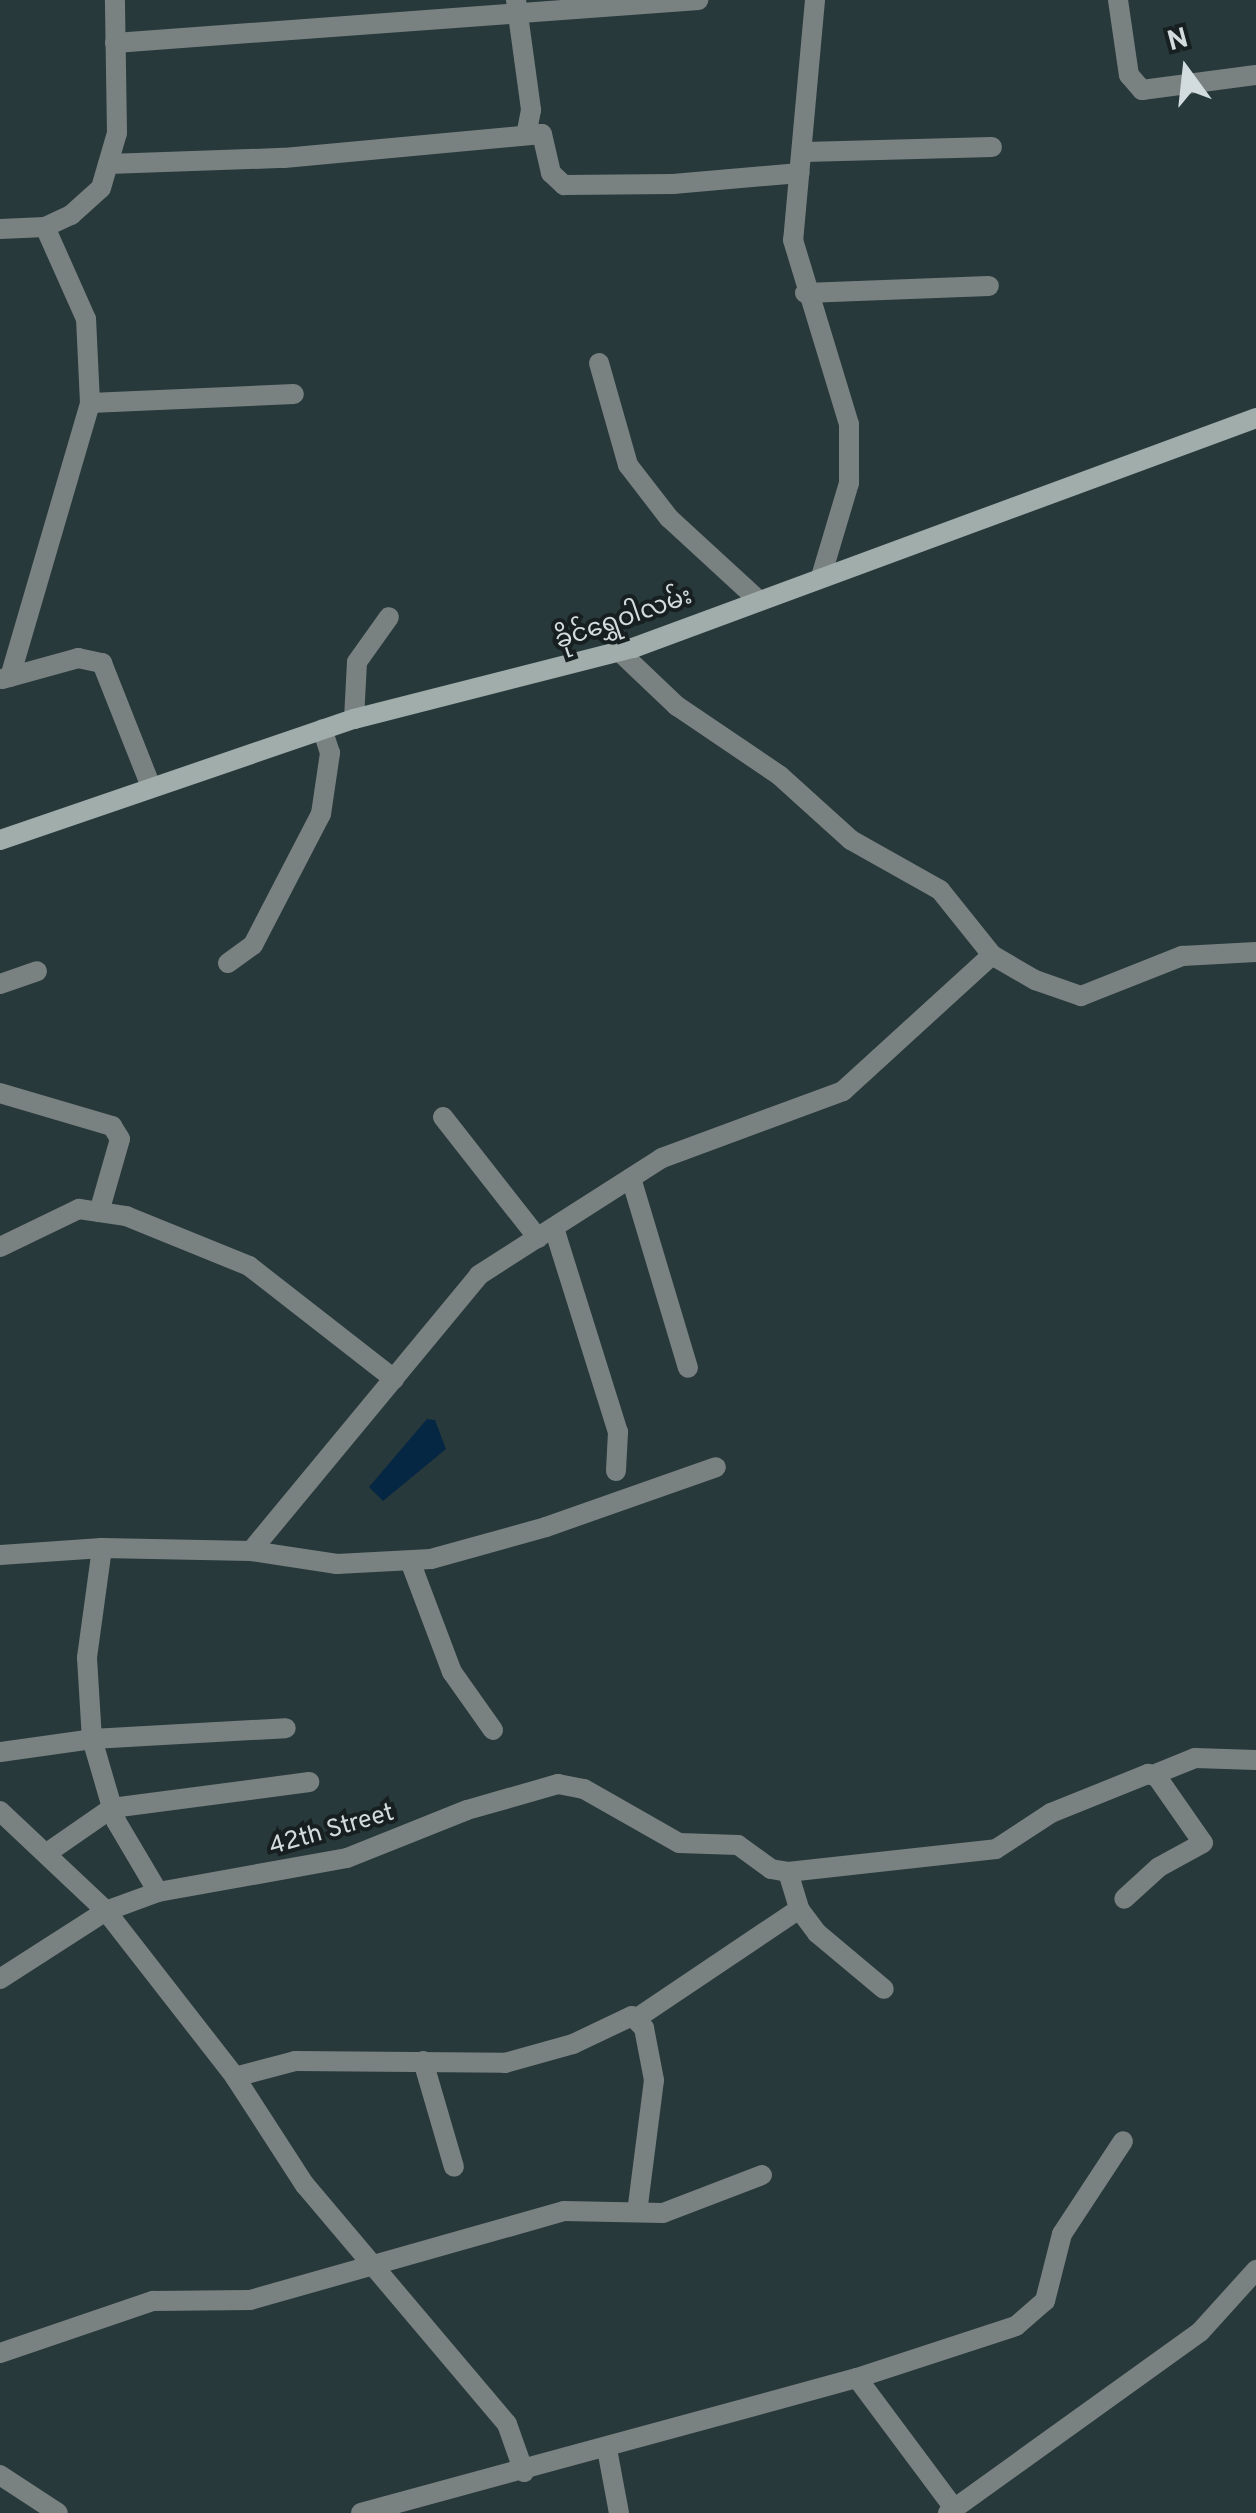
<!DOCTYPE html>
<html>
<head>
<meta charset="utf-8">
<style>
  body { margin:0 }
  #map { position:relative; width:1256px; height:2513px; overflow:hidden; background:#28393c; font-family:Overpass,"Noto Sans Myanmar",sans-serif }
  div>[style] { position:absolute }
  .water>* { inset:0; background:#052743 }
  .street>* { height:20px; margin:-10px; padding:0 10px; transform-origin:10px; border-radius:10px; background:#7a8281 }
  .secondary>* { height:20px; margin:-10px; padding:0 10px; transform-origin:10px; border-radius:10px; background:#a0adab }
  span { translate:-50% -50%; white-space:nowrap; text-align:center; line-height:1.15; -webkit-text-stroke:8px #171f20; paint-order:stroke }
  .street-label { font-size:25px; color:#d2dcde }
  .north { position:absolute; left:1136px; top:20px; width:100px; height:100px; -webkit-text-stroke:8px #171f20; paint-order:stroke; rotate:345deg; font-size:28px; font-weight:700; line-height:40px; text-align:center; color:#d2dcde }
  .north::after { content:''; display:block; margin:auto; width:35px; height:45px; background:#d2dcde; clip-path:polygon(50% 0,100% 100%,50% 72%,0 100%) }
</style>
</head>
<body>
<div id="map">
  <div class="water">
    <i style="clip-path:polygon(427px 1419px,435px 1420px,446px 1449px,383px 1501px,369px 1487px)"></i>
  </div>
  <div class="street">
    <i style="left:516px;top:0;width:111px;rotate:82.2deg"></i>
    <i style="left:531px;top:110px;width:25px;rotate:101deg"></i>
    <i style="left:815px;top:0;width:241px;rotate:95.2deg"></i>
    <i style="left:793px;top:240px;width:192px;rotate:73.1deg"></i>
    <i style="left:849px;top:424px;width:59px;rotate:90deg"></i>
    <i style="left:849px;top:483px;width:98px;rotate:106.6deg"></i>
    <i style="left:1118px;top:0;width:76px;rotate:81.7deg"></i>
    <i style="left:1129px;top:75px;width:20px;rotate:49deg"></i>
    <i style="left:1142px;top:90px;width:115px;rotate:-7.5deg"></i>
    <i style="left:115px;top:43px;width:585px;rotate:-4.22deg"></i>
    <i style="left:804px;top:152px;width:188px;rotate:-1.5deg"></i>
    <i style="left:108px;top:164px;width:176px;rotate:-2deg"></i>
    <i style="left:284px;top:158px;width:259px;rotate:-5.3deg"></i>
    <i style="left:542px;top:134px;width:40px;rotate:77deg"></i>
    <i style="left:551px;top:173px;width:18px;rotate:43deg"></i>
    <i style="left:564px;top:185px;width:109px;rotate:-0.5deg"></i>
    <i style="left:673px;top:184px;width:127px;rotate:-5deg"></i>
    <i style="left:0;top:229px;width:45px;rotate:-2.5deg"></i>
    <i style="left:45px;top:227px;width:29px;rotate:-25deg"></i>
    <i style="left:71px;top:215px;width:40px;rotate:-42deg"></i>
    <i style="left:101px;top:188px;width:57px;rotate:-73.8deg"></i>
    <i style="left:117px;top:133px;width:133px;rotate:-90.9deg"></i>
    <i style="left:805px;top:293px;width:184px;rotate:-2.2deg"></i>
    <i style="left:599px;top:363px;width:106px;rotate:74.1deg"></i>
    <i style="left:628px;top:465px;width:67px;rotate:52.3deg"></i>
    <i style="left:669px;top:518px;width:118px;rotate:42.6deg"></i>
    <i style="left:90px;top:403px;width:204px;rotate:-2.5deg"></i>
    <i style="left:620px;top:652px;width:79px;rotate:43.5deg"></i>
    <i style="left:677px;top:706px;width:123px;rotate:34.1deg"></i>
    <i style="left:779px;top:775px;width:97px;rotate:42.1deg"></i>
    <i style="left:851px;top:840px;width:102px;rotate:29.3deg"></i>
    <i style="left:940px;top:890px;width:83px;rotate:51.3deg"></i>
    <i style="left:992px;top:955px;width:50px;rotate:30.2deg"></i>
    <i style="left:1035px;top:980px;width:49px;rotate:19.2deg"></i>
    <i style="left:1081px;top:996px;width:109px;rotate:-21.6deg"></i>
    <i style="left:1182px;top:956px;width:74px;rotate:-3.1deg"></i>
    <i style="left:10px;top:677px;width:285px;rotate:-73.7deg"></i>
    <i style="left:90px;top:403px;width:84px;rotate:-92.7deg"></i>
    <i style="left:86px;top:319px;width:101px;rotate:-114deg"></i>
    <i style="left:2px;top:679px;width:79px;rotate:-15.4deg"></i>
    <i style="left:78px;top:658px;width:25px;rotate:12deg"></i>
    <i style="left:102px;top:663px;width:133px;rotate:68.4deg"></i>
    <i style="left:354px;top:719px;width:57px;rotate:-87deg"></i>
    <i style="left:357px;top:662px;width:55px;rotate:-54.6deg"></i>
    <i style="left:228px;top:963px;width:31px;rotate:-36deg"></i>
    <i style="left:253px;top:945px;width:148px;rotate:-62.6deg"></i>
    <i style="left:321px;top:814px;width:62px;rotate:-81.6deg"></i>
    <i style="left:330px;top:753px;width:25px;rotate:-108deg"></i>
    <i style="left:0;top:984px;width:39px;rotate:-19deg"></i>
    <i style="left:0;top:1093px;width:117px;rotate:16.4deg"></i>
    <i style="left:112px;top:1126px;width:15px;rotate:58deg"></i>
    <i style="left:120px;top:1139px;width:76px;rotate:106deg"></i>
    <i style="left:443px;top:1117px;width:154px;rotate:51.9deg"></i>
    <i style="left:631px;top:1178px;width:198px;rotate:73.3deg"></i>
    <i style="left:554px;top:1228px;width:214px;rotate:72.6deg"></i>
    <i style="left:618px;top:1432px;width:39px;rotate:93deg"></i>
    <i style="left:0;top:1247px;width:88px;rotate:-25.7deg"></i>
    <i style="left:79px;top:1209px;width:48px;rotate:8.5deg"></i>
    <i style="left:126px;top:1216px;width:133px;rotate:22.1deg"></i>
    <i style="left:249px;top:1266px;width:184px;rotate:37.9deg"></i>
    <i style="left:102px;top:1548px;width:111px;rotate:97.8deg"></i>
    <i style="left:87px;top:1658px;width:81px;rotate:86.5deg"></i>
    <i style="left:92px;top:1739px;width:85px;rotate:73.7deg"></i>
    <i style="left:116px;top:1821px;width:82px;rotate:59.4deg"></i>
    <i style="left:251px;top:1551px;width:358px;rotate:-50.4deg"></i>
    <i style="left:479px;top:1275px;width:217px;rotate:-32.6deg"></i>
    <i style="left:662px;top:1158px;width:193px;rotate:-20.3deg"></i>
    <i style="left:843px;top:1091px;width:202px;rotate:-42.4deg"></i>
    <i style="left:0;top:1555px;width:102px;rotate:-3.9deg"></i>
    <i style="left:102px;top:1548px;width:149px;rotate:1.2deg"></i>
    <i style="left:251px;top:1551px;width:87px;rotate:8.6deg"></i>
    <i style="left:337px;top:1564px;width:94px;rotate:-3deg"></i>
    <i style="left:431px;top:1559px;width:119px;rotate:-15.5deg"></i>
    <i style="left:546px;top:1527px;width:180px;rotate:-19.4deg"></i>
    <i style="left:410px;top:1561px;width:119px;rotate:69.3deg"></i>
    <i style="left:452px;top:1672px;width:71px;rotate:54.7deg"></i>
    <i style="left:0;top:1752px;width:93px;rotate:-8deg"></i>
    <i style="left:92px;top:1739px;width:194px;rotate:-3.2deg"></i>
    <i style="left:1153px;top:1775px;width:45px;rotate:-22deg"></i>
    <i style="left:1195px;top:1758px;width:61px;rotate:1.9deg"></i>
    <i style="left:0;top:1811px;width:146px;rotate:43.3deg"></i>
    <i style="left:106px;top:1911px;width:210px;rotate:52.1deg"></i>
    <i style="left:235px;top:2077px;width:129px;rotate:57.1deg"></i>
    <i style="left:305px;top:2185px;width:313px;rotate:49.8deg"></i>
    <i style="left:507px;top:2424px;width:51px;rotate:70.5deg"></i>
    <i style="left:47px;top:1853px;width:79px;rotate:-34.7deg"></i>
    <i style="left:112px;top:1808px;width:199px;rotate:-7.5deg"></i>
    <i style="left:788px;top:1872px;width:39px;rotate:73deg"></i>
    <i style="left:799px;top:1909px;width:30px;rotate:53deg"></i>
    <i style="left:817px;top:1933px;width:87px;rotate:39.9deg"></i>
    <i style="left:0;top:1979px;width:126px;rotate:-32.7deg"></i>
    <i style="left:106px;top:1911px;width:55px;rotate:-20.1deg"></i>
    <i style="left:158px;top:1892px;width:192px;rotate:-10.2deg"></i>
    <i style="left:347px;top:1858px;width:129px;rotate:-21.8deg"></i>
    <i style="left:467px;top:1810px;width:95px;rotate:-15.9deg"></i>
    <i style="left:558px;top:1784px;width:26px;rotate:11deg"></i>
    <i style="left:584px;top:1789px;width:109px;rotate:29.6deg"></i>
    <i style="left:679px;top:1843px;width:59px;rotate:1.9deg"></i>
    <i style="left:738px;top:1845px;width:41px;rotate:36deg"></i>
    <i style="left:771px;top:1869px;width:17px;rotate:10deg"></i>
    <i style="left:788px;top:1872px;width:209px;rotate:-6.3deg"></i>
    <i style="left:996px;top:1849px;width:66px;rotate:-33.2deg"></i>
    <i style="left:1051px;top:1813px;width:105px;rotate:-21.9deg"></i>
    <i style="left:1148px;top:1774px;width:9px;rotate:18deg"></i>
    <i style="left:1157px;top:1777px;width:80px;rotate:55.1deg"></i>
    <i style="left:1203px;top:1843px;width:50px;rotate:151.4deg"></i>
    <i style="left:1159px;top:1867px;width:47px;rotate:137.6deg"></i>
    <i style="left:637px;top:2018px;width:195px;rotate:-33.9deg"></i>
    <i style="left:423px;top:2061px;width:110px;rotate:73.7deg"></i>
    <i style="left:235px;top:2077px;width:62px;rotate:-14.9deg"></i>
    <i style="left:295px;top:2061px;width:210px;rotate:0.5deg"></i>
    <i style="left:505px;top:2063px;width:71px;rotate:-15.6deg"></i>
    <i style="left:573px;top:2044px;width:65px;rotate:-25.4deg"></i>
    <i style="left:632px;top:2016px;width:17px;rotate:45deg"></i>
    <i style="left:644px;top:2028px;width:53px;rotate:79.1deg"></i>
    <i style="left:654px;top:2080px;width:133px;rotate:97.3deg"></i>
    <i style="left:0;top:2353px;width:162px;rotate:-18.8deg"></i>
    <i style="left:153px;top:2301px;width:97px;rotate:-0.6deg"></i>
    <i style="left:250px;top:2300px;width:326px;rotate:-15.8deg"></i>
    <i style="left:564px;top:2211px;width:99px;rotate:1.2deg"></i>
    <i style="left:663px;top:2213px;width:106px;rotate:-21deg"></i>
    <i style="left:857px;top:2378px;width:162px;rotate:53.3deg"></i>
    <i style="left:607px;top:2449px;width:65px;rotate:79.4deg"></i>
    <i style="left:0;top:2475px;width:69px;rotate:33.2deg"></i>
    <i style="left:361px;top:2513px;width:514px;rotate:-15.23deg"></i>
    <i style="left:857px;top:2378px;width:167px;rotate:-18.1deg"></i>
    <i style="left:1016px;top:2326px;width:38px;rotate:-41deg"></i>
    <i style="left:1045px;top:2301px;width:69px;rotate:-75.8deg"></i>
    <i style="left:1062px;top:2234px;width:111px;rotate:-56.7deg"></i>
    <i style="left:948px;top:2513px;width:310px;rotate:-35.7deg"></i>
    <i style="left:1200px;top:2332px;width:84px;rotate:-47.9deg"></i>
  </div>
  <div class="secondary">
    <i style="left:0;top:840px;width:374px;rotate:-18.9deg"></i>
    <i style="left:354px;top:719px;width:288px;rotate:-14.3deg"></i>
    <i style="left:633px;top:648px;width:664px;rotate:-20.26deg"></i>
  </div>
  <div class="street-label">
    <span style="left:624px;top:620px;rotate:-19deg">ခိုင်ရွှေဝါလမ်း</span>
    <span style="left:332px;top:1831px;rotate:-16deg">42th Street</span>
  </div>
  <div class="north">N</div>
</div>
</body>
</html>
